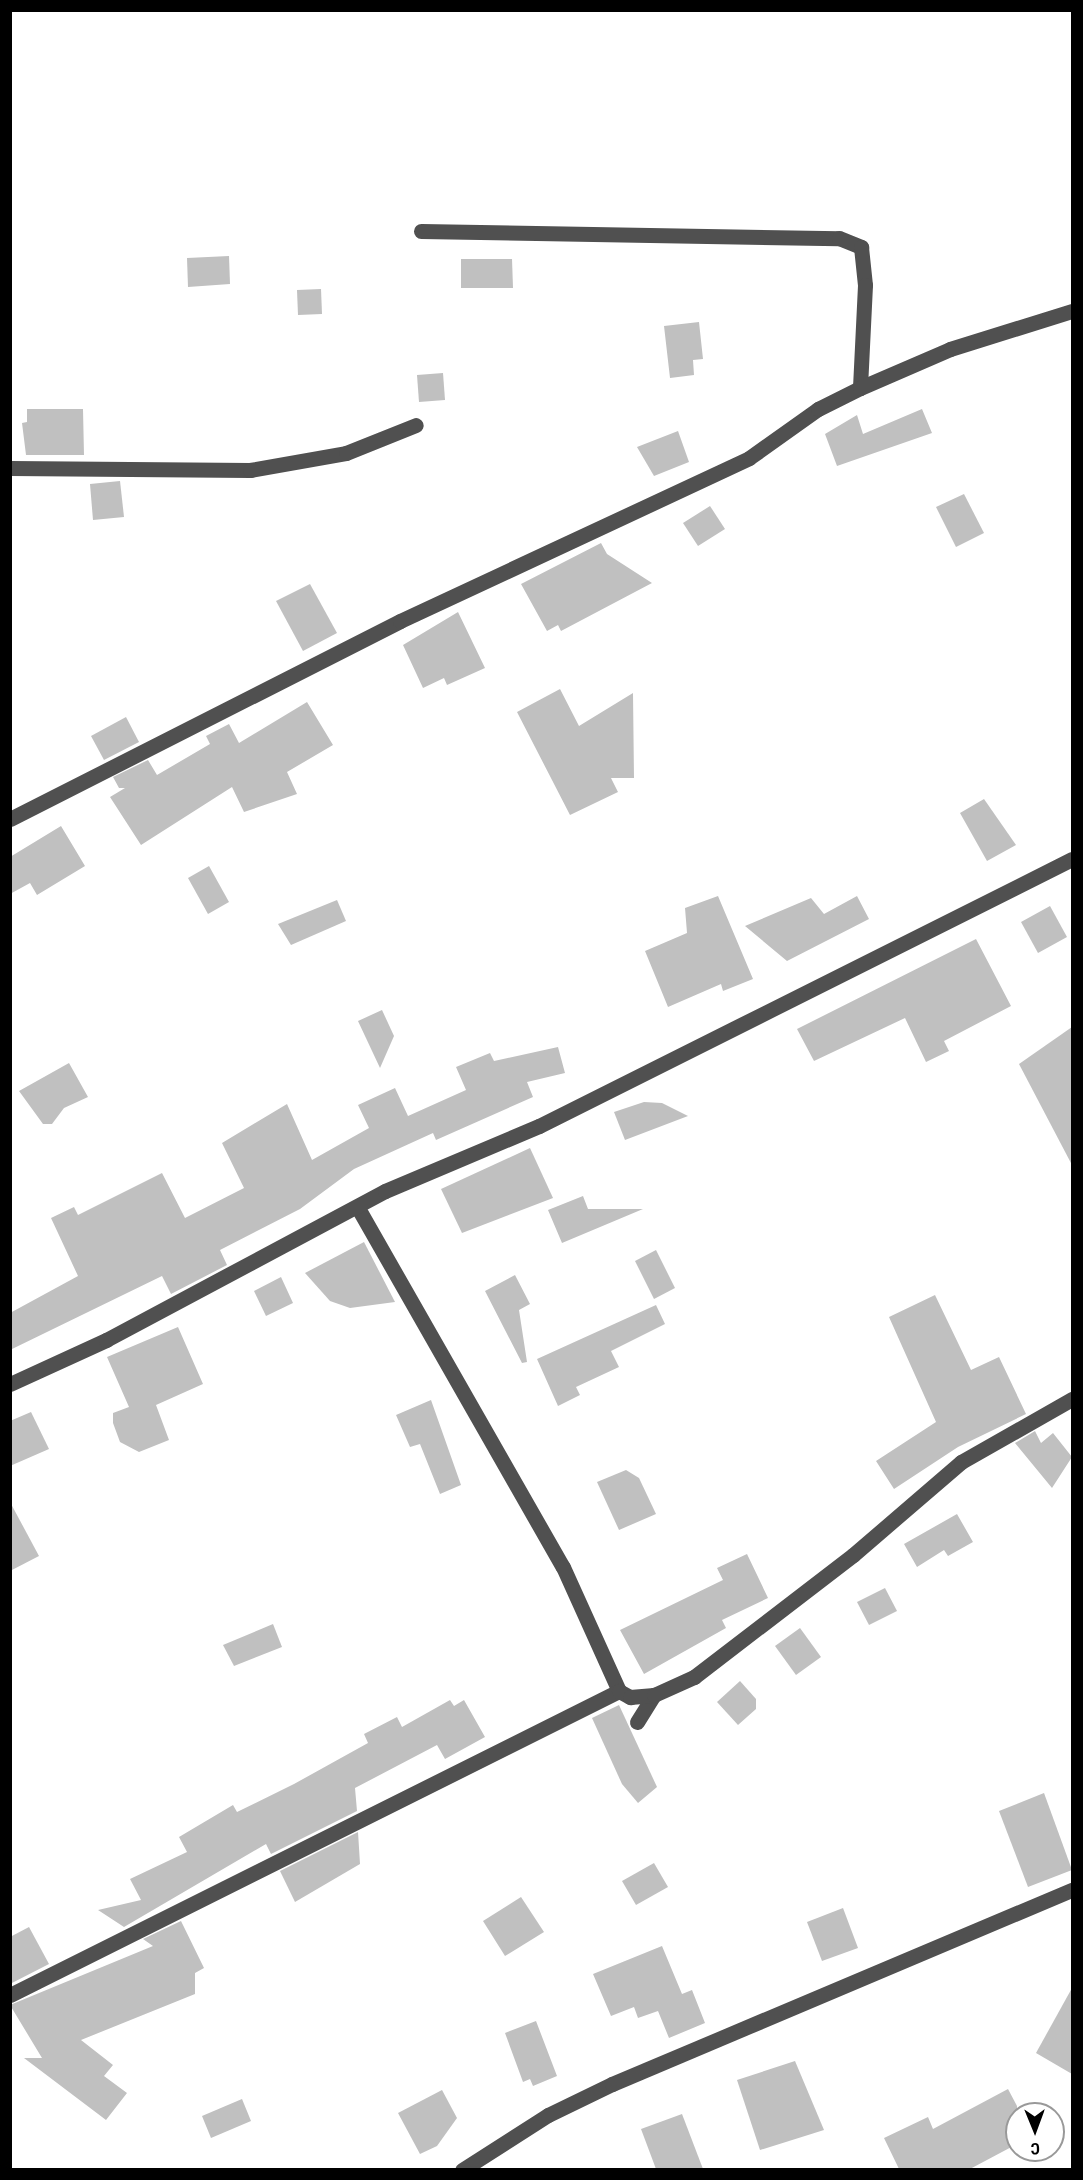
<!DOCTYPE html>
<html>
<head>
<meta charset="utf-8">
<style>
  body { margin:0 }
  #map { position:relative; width:1083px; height:2180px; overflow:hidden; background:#fff; font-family:"Roboto Condensed",sans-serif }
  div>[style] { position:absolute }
  .building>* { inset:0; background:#c0c0c0 }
  .minor>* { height:15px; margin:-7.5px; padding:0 7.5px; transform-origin:7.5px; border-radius:7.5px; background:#505050 }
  span { translate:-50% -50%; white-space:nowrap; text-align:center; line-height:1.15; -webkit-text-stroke:4.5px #fff; paint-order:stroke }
  .frame { position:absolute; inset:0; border:12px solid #000; pointer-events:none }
  .north { position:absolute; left:1005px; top:2102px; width:60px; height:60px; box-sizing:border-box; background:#fff; border:2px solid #999; border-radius:50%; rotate:179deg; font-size:16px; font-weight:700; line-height:24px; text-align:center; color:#000 }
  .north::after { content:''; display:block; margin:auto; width:21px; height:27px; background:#000; clip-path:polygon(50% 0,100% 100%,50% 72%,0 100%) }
</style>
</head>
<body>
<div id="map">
  <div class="building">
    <i style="clip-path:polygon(229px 256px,230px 284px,188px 287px,187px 258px)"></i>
    <i style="clip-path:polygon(461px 259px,512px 259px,513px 288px,461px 288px)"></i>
    <i style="clip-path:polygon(321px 289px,322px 314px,298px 315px,297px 290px)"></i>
    <i style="clip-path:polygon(699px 322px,703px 359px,693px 360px,694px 375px,670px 378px,664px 326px)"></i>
    <i style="clip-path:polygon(443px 373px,445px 400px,419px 402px,417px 375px)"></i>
    <i style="clip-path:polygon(27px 409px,83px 409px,84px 455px,26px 455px,22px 423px,27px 422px)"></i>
    <i style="clip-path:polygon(922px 409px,932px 433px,837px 466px,825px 434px,857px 415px,863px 434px)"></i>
    <i style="clip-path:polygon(678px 431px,689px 462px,654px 476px,637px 447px)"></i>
    <i style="clip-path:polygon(120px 481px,124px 517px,93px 520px,90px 484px)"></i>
    <i style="clip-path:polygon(964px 494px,984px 533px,956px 547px,936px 507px)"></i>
    <i style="clip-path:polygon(710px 506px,725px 529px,698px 546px,683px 523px)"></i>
    <i style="clip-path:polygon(601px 543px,607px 554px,652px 583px,561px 631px,558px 625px,547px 631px,521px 584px)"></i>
    <i style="clip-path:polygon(310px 584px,337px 633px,303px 651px,276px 601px)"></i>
    <i style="clip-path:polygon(458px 612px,485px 668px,447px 685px,444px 678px,423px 688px,403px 645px)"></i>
    <i style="clip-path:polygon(560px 689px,579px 726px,633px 693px,634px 778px,611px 778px,618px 792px,570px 815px,517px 712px)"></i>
    <i style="clip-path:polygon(307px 702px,333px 745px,287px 772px,297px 794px,244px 812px,232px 787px,141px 845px,110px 797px,125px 788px,119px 788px,113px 777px,148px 760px,157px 775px,210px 744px,206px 736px,229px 724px,239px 743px)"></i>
    <i style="clip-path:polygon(126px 717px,139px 742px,104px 760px,91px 736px)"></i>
    <i style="clip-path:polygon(984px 799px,1016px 845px,987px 861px,960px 813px)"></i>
    <i style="clip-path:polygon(61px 826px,85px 866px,37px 895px,30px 883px,10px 894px,10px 857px)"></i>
    <i style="clip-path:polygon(209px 866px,229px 902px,208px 914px,188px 878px)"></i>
    <i style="clip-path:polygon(718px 896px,753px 979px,723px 991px,721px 984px,668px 1007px,645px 951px,687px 933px,685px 908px)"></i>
    <i style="clip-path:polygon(857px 896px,869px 919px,787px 961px,745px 926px,811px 898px,824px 914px)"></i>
    <i style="clip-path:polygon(337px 900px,346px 921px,291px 945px,278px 924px)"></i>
    <i style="clip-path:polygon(1050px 906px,1067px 937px,1038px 953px,1021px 922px)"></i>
    <i style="clip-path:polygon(976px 939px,1011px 1006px,944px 1041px,949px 1051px,926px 1062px,905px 1018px,814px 1061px,797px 1029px)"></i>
    <i style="clip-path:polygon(382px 1010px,394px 1036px,380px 1068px,358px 1021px)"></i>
    <i style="clip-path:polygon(1072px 1027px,1072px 1165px,1019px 1064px)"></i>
    <i style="clip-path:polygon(558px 1047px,565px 1073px,527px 1082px,533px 1097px,436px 1140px,433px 1133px,354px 1169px,300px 1209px,220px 1250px,227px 1265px,171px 1294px,162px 1276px,10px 1350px,10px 1313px,78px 1276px,51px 1218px,74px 1207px,78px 1215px,162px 1173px,185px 1218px,244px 1188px,222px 1143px,287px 1104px,312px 1160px,369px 1128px,358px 1105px,395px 1088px,408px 1116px,466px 1090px,456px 1067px,490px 1053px,494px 1061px)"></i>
    <i style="clip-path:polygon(69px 1063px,88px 1097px,64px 1108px,52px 1124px,43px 1124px,19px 1091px)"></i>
    <i style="clip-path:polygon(644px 1102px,662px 1103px,688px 1116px,625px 1140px,614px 1112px)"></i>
    <i style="clip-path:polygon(530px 1148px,553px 1198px,462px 1233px,441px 1189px)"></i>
    <i style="clip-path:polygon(583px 1196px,588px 1209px,643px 1209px,562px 1243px,548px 1210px)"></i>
    <i style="clip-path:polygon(364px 1242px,395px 1302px,350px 1308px,330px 1301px,305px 1273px)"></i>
    <i style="clip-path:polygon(656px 1250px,675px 1288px,654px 1299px,635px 1261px)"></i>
    <i style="clip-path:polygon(515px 1275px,530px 1304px,519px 1310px,527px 1362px,522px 1363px,485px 1291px)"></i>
    <i style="clip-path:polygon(281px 1277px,293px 1303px,266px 1316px,254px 1291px)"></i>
    <i style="clip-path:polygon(935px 1295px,971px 1370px,999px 1357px,1026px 1414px,958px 1447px,894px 1489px,876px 1461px,936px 1422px,889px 1317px)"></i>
    <i style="clip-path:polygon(656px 1305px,665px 1324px,611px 1351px,619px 1367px,576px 1387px,580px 1395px,558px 1406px,537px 1359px)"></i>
    <i style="clip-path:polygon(178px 1327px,203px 1384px,156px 1405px,169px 1440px,139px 1452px,120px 1442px,113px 1423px,113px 1413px,129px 1407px,107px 1357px)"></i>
    <i style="clip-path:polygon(431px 1400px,461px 1485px,440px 1494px,420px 1444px,410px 1447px,396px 1415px)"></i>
    <i style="clip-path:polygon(31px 1412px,49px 1449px,10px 1466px,10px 1421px)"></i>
    <i style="clip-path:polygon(1035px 1431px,1041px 1443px,1053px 1433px,1072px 1457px,1052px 1488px,1015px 1443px)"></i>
    <i style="clip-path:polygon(626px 1470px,639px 1478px,656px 1514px,619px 1530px,597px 1482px)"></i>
    <i style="clip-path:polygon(10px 1502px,39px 1556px,10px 1571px)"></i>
    <i style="clip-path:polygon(957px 1514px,973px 1542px,948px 1556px,944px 1550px,917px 1567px,904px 1544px)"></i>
    <i style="clip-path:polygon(747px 1554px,768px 1598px,722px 1620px,726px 1628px,644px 1674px,620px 1630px,723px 1580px,717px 1568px)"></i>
    <i style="clip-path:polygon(885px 1588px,897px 1611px,869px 1625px,857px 1602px)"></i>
    <i style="clip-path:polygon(273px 1624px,282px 1647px,234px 1666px,223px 1645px)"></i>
    <i style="clip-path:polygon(800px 1628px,821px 1657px,796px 1675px,775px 1646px)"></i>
    <i style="clip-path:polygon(740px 1681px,756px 1699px,756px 1709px,738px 1725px,717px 1702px)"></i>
    <i style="clip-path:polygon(450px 1700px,454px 1706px,464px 1700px,485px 1737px,445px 1759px,437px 1745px,355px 1788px,357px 1811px,271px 1854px,266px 1844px,124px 1927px,98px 1910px,141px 1900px,130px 1879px,187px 1852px,179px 1837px,233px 1805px,237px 1812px,294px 1784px,368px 1743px,364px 1734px,397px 1717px,402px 1727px)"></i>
    <i style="clip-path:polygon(619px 1705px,657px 1787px,638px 1803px,622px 1784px,592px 1718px)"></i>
    <i style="clip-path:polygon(1044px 1793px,1072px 1870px,1028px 1887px,999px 1811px)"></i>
    <i style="clip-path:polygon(358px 1832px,360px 1864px,295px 1902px,280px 1871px)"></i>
    <i style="clip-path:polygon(654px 1863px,668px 1887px,636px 1905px,622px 1881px)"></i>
    <i style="clip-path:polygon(521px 1897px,544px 1932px,505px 1956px,483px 1921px)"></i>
    <i style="clip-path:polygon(843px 1908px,858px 1948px,822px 1961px,807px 1922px)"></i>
    <i style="clip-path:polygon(181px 1921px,204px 1968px,195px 1973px,195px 1994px,81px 2040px,113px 2065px,104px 2076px,127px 2093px,106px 2120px,24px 2058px,42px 2058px,10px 2005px,153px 1946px,143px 1939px)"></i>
    <i style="clip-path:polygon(29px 1927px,49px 1964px,10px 1984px,10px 1937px)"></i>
    <i style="clip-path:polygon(662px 1946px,682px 1994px,692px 1990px,705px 2023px,669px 2038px,658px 2011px,638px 2018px,634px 2007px,611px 2016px,593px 1974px)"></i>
    <i style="clip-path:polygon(1072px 1988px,1072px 2074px,1036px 2053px)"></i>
    <i style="clip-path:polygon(536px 2021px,557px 2076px,533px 2086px,530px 2079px,523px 2082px,505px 2033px)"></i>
    <i style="clip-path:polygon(795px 2061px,824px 2130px,760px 2150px,737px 2080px)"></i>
    <i style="clip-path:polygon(1008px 2089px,1017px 2106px,1017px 2144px,970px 2169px,899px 2169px,884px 2138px,928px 2117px,933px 2129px)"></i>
    <i style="clip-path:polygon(442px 2090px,457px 2118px,437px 2146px,420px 2154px,398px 2113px)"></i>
    <i style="clip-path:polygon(242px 2099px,251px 2121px,211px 2138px,202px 2116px)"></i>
    <i style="clip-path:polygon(682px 2114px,703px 2169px,656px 2169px,641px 2129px)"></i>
  </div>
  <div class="minor">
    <i style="left:421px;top:231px;width:418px;rotate:1deg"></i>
    <i style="left:839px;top:238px;width:24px;rotate:22deg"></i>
    <i style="left:861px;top:247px;width:38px;rotate:84deg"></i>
    <i style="left:865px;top:285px;width:103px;rotate:92.8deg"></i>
    <i style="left:10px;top:468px;width:240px;rotate:0.5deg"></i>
    <i style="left:250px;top:470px;width:97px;rotate:-10deg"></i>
    <i style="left:346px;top:453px;width:75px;rotate:-21.8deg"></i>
    <i style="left:10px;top:819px;width:437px;rotate:-26.9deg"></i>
    <i style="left:400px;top:621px;width:385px;rotate:-25deg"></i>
    <i style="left:749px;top:458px;width:85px;rotate:-35.4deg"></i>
    <i style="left:818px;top:409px;width:47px;rotate:-26.6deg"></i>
    <i style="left:860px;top:388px;width:98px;rotate:-23.4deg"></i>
    <i style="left:950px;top:349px;width:128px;rotate:-17.3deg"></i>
    <i style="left:358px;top:1208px;width:413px;rotate:60.3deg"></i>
    <i style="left:563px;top:1567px;width:136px;rotate:65.7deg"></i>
    <i style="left:10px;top:1384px;width:106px;rotate:-24.6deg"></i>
    <i style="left:106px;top:1340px;width:316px;rotate:-28.1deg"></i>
    <i style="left:385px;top:1191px;width:167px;rotate:-22.9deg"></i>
    <i style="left:539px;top:1126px;width:596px;rotate:-26.61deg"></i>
    <i style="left:637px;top:1722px;width:32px;rotate:-58deg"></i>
    <i style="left:10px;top:1995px;width:681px;rotate:-26.53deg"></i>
    <i style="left:619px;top:1691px;width:13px;rotate:29deg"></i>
    <i style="left:630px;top:1697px;width:24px;rotate:-5deg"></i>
    <i style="left:654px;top:1695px;width:44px;rotate:-24.2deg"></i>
    <i style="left:694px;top:1677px;width:200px;rotate:-37.5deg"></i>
    <i style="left:853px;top:1555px;width:143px;rotate:-40.7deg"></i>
    <i style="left:961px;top:1462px;width:128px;rotate:-29.6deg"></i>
    <i style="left:462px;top:2170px;width:102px;rotate:-32.6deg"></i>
    <i style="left:548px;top:2115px;width:71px;rotate:-25.8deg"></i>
    <i style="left:612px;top:2084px;width:499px;rotate:-22.9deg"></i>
  </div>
  <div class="frame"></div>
  <div class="north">С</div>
</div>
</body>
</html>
